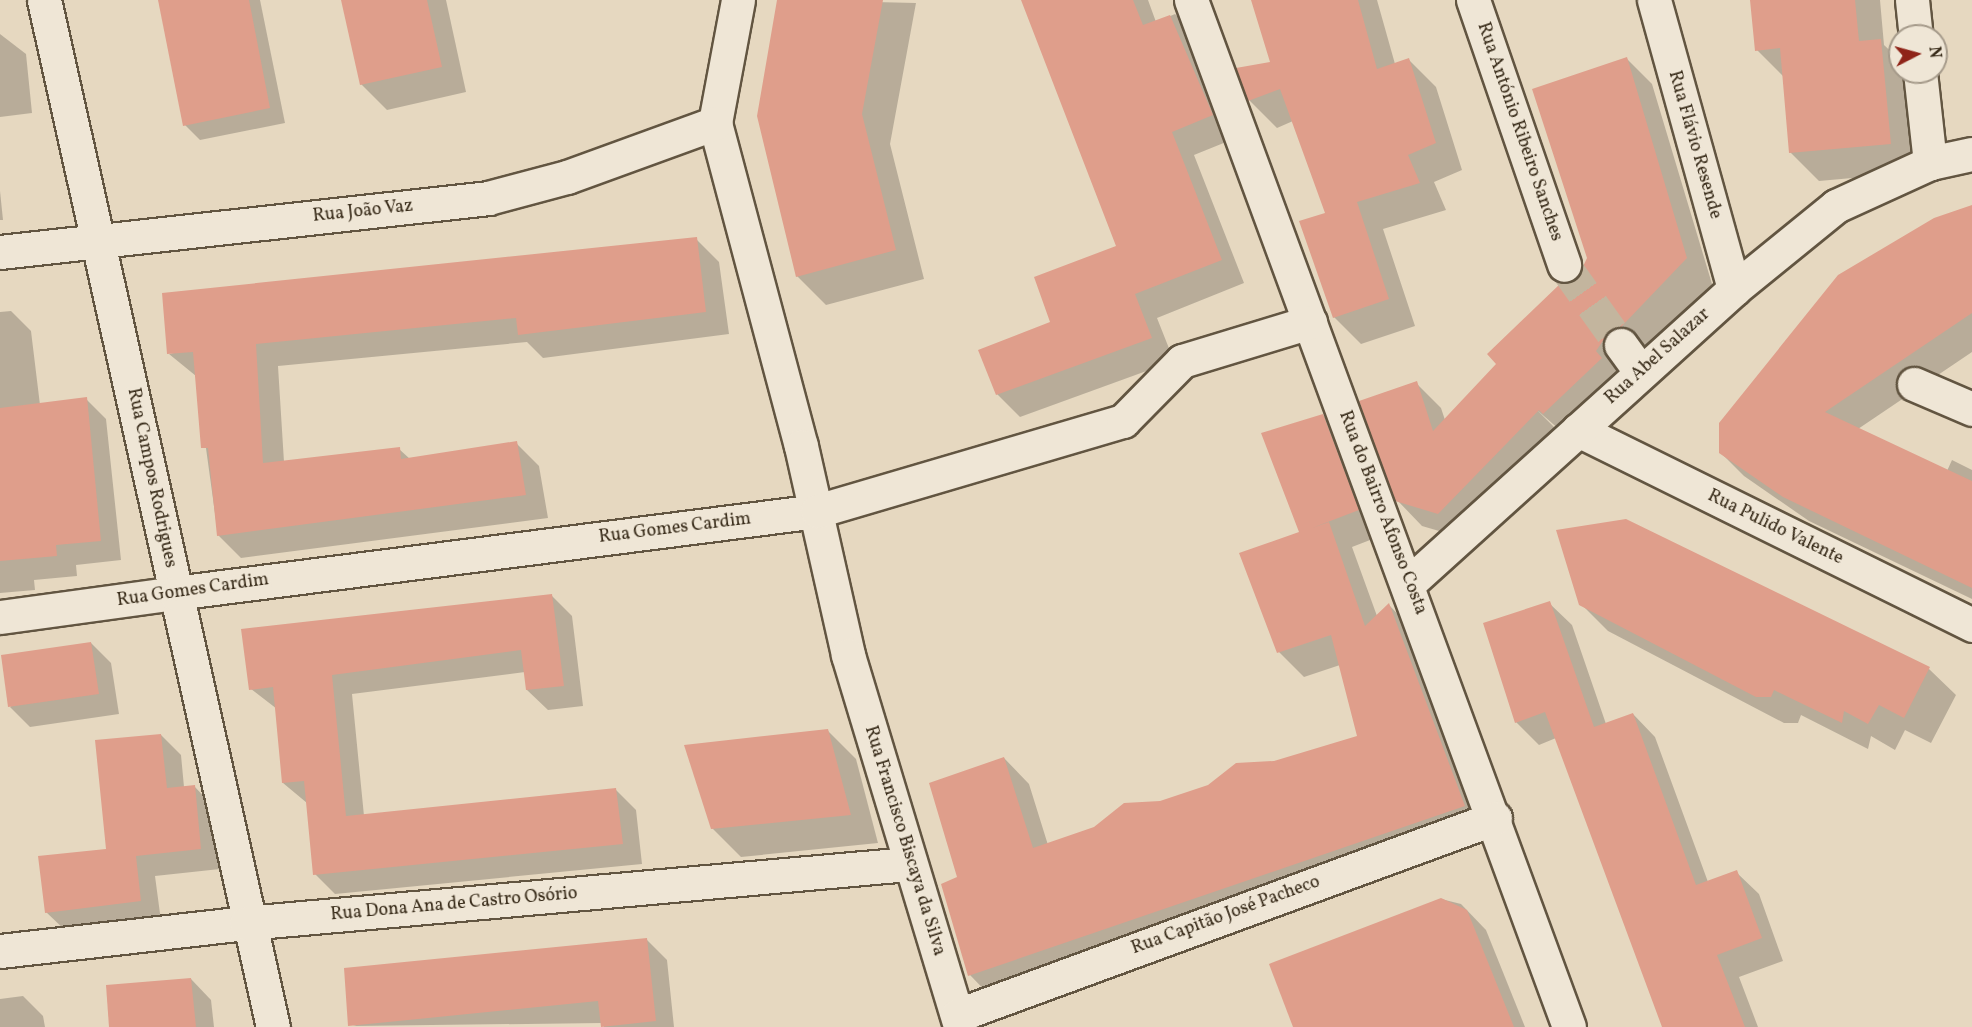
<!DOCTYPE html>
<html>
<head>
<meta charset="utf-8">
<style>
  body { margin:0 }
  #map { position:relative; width:1972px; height:1027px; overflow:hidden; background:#e6d8c0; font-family:Vollkorn,serif }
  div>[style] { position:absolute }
  .shadow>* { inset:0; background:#0003 }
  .building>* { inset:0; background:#df9e8b }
  .minor-tunnel>* { height:33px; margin-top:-16.5px; transform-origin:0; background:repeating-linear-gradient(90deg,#c3b59e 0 33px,transparent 0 49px) }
  .roads { filter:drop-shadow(2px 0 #625541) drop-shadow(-2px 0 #625541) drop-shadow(0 2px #625541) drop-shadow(0 -2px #625541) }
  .pedestrian>* { height:33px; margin:-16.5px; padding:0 16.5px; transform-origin:16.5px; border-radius:16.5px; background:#efe6d6 }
  .minor>* { height:33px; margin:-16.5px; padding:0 16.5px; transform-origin:16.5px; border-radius:16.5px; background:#efe6d6 }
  span { translate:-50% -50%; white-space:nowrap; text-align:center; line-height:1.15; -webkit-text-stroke:4.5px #efe6d6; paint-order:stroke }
  .street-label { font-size:18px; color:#362917 }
  .north { position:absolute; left:1888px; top:24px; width:60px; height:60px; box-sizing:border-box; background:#efe6d6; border:2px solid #a59a8a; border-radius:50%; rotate:84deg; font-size:16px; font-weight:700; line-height:24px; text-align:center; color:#362917 }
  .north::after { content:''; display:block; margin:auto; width:21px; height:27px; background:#8f2418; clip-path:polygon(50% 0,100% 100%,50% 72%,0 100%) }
</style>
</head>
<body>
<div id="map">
  <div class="shadow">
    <i style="clip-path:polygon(159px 0,260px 0,285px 123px,200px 140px,185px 125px)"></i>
    <i style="clip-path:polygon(343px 0,446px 0,466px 92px,387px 110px,361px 84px)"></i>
    <i style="clip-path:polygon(792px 0,916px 3px,890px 144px,924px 279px,826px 305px,797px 276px)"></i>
    <i style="clip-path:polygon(1023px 0,1148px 0,1156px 22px,1175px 14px,1198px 37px,1236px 138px,1194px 155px,1244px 283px,1157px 318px,1174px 361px,1020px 417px,997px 394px,1118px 247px)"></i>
    <i style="clip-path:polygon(1252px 0,1377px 0,1395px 64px,1409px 60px,1436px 87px,1462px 170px,1434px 182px,1446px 210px,1383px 229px,1415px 326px,1361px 344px,1334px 317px,1327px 213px,1293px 121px,1277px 128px,1250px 101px,1238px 69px,1272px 64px)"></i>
    <i style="clip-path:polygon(1752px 0,1880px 0,1884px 45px,1900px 60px,1900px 72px,1910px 72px,1919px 172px,1819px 181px,1790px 152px,1784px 77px,1757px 50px)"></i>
    <i style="clip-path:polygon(0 34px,26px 54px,32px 113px,0 117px)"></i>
    <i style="clip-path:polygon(1627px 59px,1652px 84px,1712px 284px,1569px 438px,1537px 410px,1563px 436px,1463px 538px,1422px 526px,1397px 500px,1416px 383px,1441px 408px,1445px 420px,1580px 278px,1589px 258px)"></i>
    <i style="clip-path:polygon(0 191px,3px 220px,0 220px)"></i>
    <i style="clip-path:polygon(1972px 206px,1972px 352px,1858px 429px,1947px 471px,1952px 460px,1972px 470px,1972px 599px,1809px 521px,1744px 476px,1720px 452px)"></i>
    <i style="clip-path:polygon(696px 239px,719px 262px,729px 334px,543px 358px,527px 342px,278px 366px,284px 462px,399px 449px,410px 459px,516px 443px,539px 466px,548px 518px,241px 558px,218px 535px,196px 376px,169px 354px)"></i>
    <i style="clip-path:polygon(11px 311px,31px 331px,40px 405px,86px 399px,106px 419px,121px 560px,76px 565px,77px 576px,34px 580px,35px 590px,0 593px,0 312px)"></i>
    <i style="clip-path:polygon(1323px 415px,1348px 441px,1383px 535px,1352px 547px,1377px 616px,1389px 605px,1414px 631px,1490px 831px,995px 1001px,970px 975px,943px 884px,959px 878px,1004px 758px,1029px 784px,1048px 845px,1359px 737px,1340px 665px,1304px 677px,1279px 652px)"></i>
    <i style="clip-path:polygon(1626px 520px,1929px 669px,1956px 695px,1931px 743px,1905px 730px,1895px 750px,1871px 736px,1868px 749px,1801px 715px,1798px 723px,1784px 723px,1608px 631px,1581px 604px)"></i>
    <i style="clip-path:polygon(551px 595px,572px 616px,583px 706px,548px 710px,527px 690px,525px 672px,352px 694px,364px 816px,615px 789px,636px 810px,642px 864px,335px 894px,315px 874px,307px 803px,283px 783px,277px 709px,251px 689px)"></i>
    <i style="clip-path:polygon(1549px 603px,1572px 625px,1606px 724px,1633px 714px,1655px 737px,1708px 882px,1736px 872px,1759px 894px,1783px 961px,1739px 977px,1758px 1027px,1664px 1027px,1556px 738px,1539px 745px,1516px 722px)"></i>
    <i style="clip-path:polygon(91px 643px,111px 663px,119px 714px,30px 727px,10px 707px)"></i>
    <i style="clip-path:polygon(827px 730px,856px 759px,878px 843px,741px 857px,712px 828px)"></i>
    <i style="clip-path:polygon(161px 735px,181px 755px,184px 787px,194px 786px,214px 807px,220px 869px,155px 876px,161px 921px,67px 932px,46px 912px,107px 850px)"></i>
    <i style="clip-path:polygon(1441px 899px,1461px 904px,1486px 930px,1525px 1027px,1295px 1027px)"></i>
    <i style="clip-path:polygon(647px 940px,667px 960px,674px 1027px,604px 1027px,602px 1023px,353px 1026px)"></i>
    <i style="clip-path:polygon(191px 979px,211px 1000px,214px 1027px,111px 1027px)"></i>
    <i style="clip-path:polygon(23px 996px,43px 1016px,45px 1027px,0 1027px,0 999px)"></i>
  </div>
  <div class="building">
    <i style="clip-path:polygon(158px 0,249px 0,270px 108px,183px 126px)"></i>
    <i style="clip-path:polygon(341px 0,427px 0,442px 67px,360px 85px)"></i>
    <i style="clip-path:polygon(777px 0,883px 0,862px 114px,896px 250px,796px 277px,757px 116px)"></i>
    <i style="clip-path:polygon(1021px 0,1133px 0,1143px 25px,1170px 15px,1213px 115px,1172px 132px,1222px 260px,1135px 294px,1152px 338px,996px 395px,978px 350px,1050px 322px,1034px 277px,1116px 246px)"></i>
    <i style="clip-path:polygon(1251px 0,1358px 0,1377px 69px,1409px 58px,1436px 143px,1408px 155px,1420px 183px,1357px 202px,1389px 299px,1333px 318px,1299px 221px,1325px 213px,1280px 89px,1248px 101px,1236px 68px,1270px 62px)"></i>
    <i style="clip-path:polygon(1750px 0,1855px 0,1859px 41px,1881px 39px,1891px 144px,1789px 153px,1780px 48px,1755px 51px)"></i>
    <i style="clip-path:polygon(1627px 57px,1687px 258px,1621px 327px,1610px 330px,1596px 351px,1602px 358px,1543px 414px,1539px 410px,1438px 514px,1395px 501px,1359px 401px,1417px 381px,1433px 431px,1496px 364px,1487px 354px,1561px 283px,1578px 277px,1587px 258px,1532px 89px)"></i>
    <i style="clip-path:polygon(1972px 205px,1972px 313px,1825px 412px,1972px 481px,1972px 588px,1783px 497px,1719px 453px,1719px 423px,1838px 275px,1934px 218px)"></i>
    <i style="clip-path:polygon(697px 237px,706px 312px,518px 335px,516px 318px,256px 344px,263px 463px,400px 447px,401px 459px,517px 441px,526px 495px,217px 536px,208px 448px,201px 448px,193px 352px,167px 354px,162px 293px)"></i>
    <i style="clip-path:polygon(87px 397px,101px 541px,56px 545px,57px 556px,0 561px,0 408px)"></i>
    <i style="clip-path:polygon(1323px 414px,1359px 510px,1312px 528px,1329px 522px,1365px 626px,1389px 603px,1465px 806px,968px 976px,941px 884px,957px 877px,929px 783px,1004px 757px,1033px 848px,1094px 827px,1124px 803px,1160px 801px,1208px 785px,1236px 763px,1274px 761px,1357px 736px,1331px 635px,1277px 653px,1239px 553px,1299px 532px,1261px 433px)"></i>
    <i style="clip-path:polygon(1626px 519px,1930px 667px,1904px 718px,1879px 705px,1868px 724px,1844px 711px,1842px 723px,1774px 690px,1771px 697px,1756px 697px,1579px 605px,1556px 530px)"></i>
    <i style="clip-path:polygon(552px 594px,564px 686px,526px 690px,521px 650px,332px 675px,346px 816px,616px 788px,623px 844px,313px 875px,304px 781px,282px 783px,273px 687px,249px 690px,241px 629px)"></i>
    <i style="clip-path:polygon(1550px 601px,1594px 727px,1633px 713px,1696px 885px,1737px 870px,1762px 938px,1717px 955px,1745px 1027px,1662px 1027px,1545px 712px,1515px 723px,1483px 623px)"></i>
    <i style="clip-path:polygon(91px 642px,99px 694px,8px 707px,1px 655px)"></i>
    <i style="clip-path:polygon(828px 729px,851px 815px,711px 829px,684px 745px)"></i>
    <i style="clip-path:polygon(161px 734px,167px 788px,195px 785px,201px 849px,136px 856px,141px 901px,45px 913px,38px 856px,106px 849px,95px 740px)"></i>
    <i style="clip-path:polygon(1441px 898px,1467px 910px,1514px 1027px,1293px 1027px,1269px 964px)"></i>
    <i style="clip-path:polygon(647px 938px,656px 1021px,601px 1027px,598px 1001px,348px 1026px,344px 968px)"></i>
    <i style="clip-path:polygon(191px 978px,196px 1027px,109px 1027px,106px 985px)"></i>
  </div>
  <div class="minor-tunnel">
    <i style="left:1564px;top:265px;width:98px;rotate:54.5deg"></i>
  </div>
  <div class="roads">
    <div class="pedestrian">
      <i style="left:0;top:617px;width:177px;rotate:-7.8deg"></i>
      <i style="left:0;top:951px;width:248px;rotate:-6.5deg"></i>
    </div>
    <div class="minor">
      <i style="left:44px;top:0;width:1052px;rotate:77.43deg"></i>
      <i style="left:738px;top:0;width:125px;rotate:100.6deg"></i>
      <i style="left:715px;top:123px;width:334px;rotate:75.1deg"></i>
      <i style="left:801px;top:446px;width:214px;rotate:77.3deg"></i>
      <i style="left:848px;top:655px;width:388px;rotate:73.2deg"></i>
      <i style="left:1191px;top:0;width:1094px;rotate:69.79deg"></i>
      <i style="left:1473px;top:0;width:280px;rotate:71deg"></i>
      <i style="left:1654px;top:0;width:300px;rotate:74.5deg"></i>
      <i style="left:1912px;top:0;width:36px;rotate:84deg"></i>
      <i style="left:1920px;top:72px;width:92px;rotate:83.7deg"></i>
      <i style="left:0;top:252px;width:491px;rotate:-6.3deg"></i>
      <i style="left:488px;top:198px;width:82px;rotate:-14.9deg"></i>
      <i style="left:567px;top:177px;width:158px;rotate:-20deg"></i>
      <i style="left:1621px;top:345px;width:34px;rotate:54deg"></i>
      <i style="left:1914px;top:384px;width:63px;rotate:23.3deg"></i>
      <i style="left:1578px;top:430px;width:440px;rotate:26.3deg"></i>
      <i style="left:1409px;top:583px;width:438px;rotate:-42.1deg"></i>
      <i style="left:1734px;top:289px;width:132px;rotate:-39.1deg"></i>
      <i style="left:1836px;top:206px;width:103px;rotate:-24.6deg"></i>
      <i style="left:1930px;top:163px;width:43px;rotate:-12.1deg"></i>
      <i style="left:175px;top:593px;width:647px;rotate:-7.28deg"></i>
      <i style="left:817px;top:511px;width:319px;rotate:-16.4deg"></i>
      <i style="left:1123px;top:421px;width:84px;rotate:-45.5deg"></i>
      <i style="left:1182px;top:361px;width:134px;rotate:-16.9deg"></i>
      <i style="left:246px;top:923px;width:666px;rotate:-5.09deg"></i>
      <i style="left:958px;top:1015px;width:572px;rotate:-20.15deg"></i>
    </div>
  </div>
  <div class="street-label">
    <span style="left:1519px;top:132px;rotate:71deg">Rua António Ribeiro Sanches</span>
    <span style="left:1694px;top:145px;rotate:74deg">Rua Flávio Resende</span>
    <span style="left:363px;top:212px;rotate:-6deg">Rua João Vaz</span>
    <span style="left:1658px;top:357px;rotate:-42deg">Rua Abel Salazar</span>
    <span style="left:151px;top:478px;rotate:78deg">Rua Campos Rodrigues</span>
    <span style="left:1382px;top:513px;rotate:69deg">Rua do Bairro Afonso Costa</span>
    <span style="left:1775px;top:528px;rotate:26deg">Rua Pulido Valente</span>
    <span style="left:675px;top:529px;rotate:-7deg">Rua Gomes Cardim</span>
    <span style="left:193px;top:591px;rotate:-8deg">Rua Gomes Cardim</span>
    <span style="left:904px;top:841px;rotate:73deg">Rua Francisco Biscaya da Silva</span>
    <span style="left:454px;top:905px;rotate:-5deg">Rua Dona Ana de Castro Osório</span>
    <span style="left:1226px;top:916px;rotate:-20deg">Rua Capitão José Pacheco</span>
  </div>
  <div class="north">N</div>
</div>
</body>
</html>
